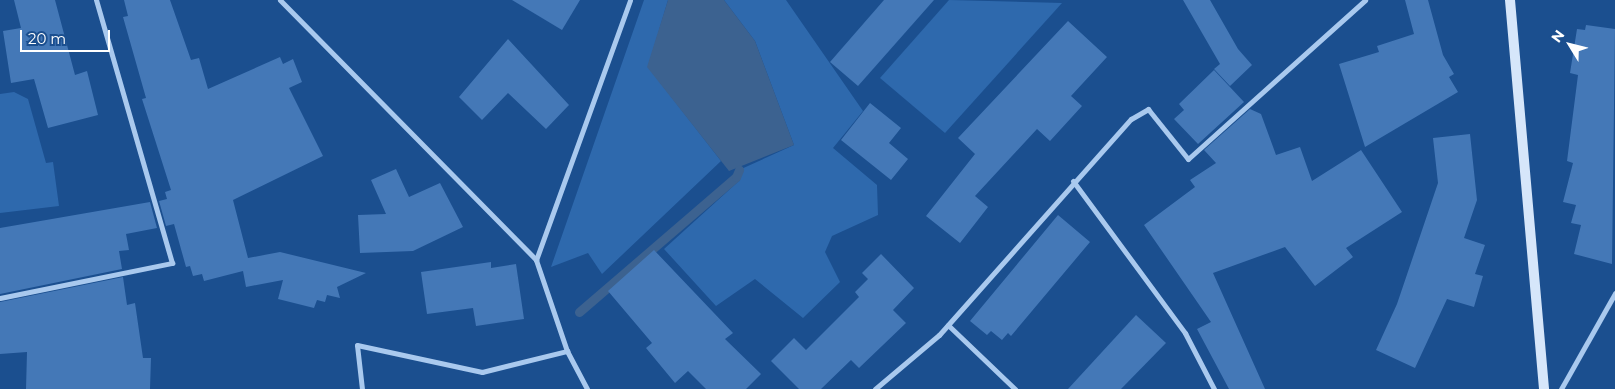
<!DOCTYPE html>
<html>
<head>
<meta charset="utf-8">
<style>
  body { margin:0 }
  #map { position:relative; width:1615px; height:389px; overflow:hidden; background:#1b4f8f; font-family:Montserrat,sans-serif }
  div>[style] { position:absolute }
  .green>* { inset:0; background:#2e69ad }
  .water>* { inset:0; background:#3c6290 }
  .stream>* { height:9px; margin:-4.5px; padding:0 4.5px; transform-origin:4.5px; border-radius:4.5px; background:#3c6290 }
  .building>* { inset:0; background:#4478b7 }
  .street>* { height:5px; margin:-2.5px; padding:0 2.5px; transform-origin:2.5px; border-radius:2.5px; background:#a9c9ee }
  .secondary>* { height:10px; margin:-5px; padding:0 5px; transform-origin:5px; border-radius:5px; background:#d6e6fa }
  span { translate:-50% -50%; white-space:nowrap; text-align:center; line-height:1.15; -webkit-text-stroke:5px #1b4f8f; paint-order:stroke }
  .north { position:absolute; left:1545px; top:20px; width:50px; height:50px; -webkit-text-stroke:4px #1b4f8f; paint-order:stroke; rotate:306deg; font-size:14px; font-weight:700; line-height:20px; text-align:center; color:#fff }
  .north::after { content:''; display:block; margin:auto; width:18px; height:22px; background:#fff; clip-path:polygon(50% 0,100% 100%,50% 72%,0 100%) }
  .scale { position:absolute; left:20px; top:30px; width:90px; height:22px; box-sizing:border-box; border:2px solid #fff; border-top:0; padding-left:6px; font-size:15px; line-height:18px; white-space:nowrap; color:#fff; -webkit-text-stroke:4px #1b4f8f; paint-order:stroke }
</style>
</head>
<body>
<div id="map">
  <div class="green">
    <i style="clip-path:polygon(644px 0,668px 0,648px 67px,721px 161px,602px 274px,588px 253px,551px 267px)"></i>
    <i style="clip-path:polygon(724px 0,786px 0,863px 111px,833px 148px,877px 185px,878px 215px,832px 236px,825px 252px,840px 282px,803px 318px,755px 279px,716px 306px,664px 249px,740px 180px,739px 170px,794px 145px,755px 41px)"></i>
    <i style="clip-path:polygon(949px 0,1062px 3px,945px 133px,880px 78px)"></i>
    <i style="clip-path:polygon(14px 92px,28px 99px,46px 163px,53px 162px,59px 206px,0 213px,0 94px)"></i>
  </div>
  <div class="water">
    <i style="clip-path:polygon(668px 0,724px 0,755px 41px,794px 145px,729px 171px,647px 67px)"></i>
  </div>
  <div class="stream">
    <i style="left:579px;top:312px;width:207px;rotate:-40.7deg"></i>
    <i style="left:736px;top:177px;width:8px;rotate:-67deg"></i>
  </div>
  <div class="building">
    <i style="clip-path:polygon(14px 0,55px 0,75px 75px,87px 71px,98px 115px,48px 128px,34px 79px,11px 83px,3px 31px,21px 28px)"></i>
    <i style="clip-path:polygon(124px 0,170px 0,191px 60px,199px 58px,208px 89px,280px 57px,283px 64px,293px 59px,302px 82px,289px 88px,323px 156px,233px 200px,248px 258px,280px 252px,366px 273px,337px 287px,340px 298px,327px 295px,325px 302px,317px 300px,314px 308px,278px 299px,283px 280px,246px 287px,243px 271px,204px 281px,202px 274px,193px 276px,190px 266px,186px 267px,174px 224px,166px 226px,159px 201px,167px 199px,165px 192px,171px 190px,142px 99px,146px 98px,123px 17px,128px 16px)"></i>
    <i style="clip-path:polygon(512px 0,580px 0,562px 30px)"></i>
    <i style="clip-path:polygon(884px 0,934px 0,858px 86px,830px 62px)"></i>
    <i style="clip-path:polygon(1183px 0,1210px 0,1238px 49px,1252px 65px,1230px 86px,1214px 69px,1220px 64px)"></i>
    <i style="clip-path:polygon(1405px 0,1428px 0,1443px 55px,1454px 74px,1449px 77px,1458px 92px,1365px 147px,1339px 64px,1379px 52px,1377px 46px,1414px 34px)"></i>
    <i style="clip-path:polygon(1068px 21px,1107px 57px,1071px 96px,1082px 106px,1050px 141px,1037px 129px,975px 196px,988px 207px,960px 243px,926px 216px,975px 154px,958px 138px)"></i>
    <i style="clip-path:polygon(1586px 25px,1615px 29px,1612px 264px,1574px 254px,1581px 225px,1571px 223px,1576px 205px,1563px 202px,1573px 163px,1567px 161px,1578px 75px,1570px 73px,1577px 29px,1585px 30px)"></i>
    <i style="clip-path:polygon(508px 39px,569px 105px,546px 129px,508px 93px,482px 120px,459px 97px)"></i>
    <i style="clip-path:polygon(1214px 70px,1244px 102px,1198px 144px,1174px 119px,1184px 110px,1179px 104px)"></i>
    <i style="clip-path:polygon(870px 103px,901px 128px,889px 143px,908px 159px,891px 180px,841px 140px)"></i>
    <i style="clip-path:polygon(1250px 109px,1261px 114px,1276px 155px,1300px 147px,1312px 181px,1361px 150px,1402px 212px,1346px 248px,1353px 257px,1315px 286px,1285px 247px,1213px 273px,1265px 389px,1229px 389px,1197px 329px,1211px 322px,1144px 225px,1195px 187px,1190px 180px,1216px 163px,1204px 150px)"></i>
    <i style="clip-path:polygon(1470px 134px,1477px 200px,1464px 238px,1485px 245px,1475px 274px,1483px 276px,1474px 307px,1447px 299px,1415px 368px,1376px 350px,1397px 304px,1438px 183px,1433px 138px)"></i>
    <i style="clip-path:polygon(396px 169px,409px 197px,440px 183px,463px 227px,413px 251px,360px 253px,358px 215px,386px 214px,371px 180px)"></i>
    <i style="clip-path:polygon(150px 202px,157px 228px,126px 234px,129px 250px,119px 251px,122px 269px,0 294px,0 228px)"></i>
    <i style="clip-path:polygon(1058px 215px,1090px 242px,1011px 336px,1008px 333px,1002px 340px,991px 331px,987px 335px,970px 321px)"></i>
    <i style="clip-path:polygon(654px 250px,733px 333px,725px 339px,761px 374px,746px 389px,706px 389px,688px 371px,675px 383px,646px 348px,652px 343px,608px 291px)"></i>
    <i style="clip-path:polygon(881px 254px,914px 288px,893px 310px,906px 323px,859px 368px,851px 360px,821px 389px,799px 389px,771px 361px,794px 338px,806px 350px,859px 297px,855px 292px,868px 279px,862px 273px)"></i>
    <i style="clip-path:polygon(491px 262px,491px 268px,516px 264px,524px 319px,476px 326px,473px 308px,427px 314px,421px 272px)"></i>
    <i style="clip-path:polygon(123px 277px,127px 305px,135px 303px,143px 358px,151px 358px,150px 389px,26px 389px,27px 352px,0 354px,0 302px)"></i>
    <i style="clip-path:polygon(1136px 315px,1166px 343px,1121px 389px,1068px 389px)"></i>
  </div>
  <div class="street">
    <i style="left:280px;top:0;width:365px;rotate:45.4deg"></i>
    <i style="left:536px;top:260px;width:96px;rotate:71.2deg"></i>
    <i style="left:567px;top:351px;width:43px;rotate:62.2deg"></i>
    <i style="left:1073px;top:181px;width:189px;rotate:53.6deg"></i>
    <i style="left:1185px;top:333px;width:63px;rotate:62.6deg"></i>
    <i style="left:536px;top:260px;width:276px;rotate:-70.1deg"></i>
    <i style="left:0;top:298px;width:176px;rotate:-11.5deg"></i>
    <i style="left:172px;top:263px;width:274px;rotate:-106.1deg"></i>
    <i style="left:948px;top:325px;width:93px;rotate:43.7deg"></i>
    <i style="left:362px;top:389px;width:44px;rotate:-96.5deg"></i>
    <i style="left:357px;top:345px;width:128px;rotate:12.2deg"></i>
    <i style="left:482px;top:372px;width:88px;rotate:-13.9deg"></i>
    <i style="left:875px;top:389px;width:84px;rotate:-40.2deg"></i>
    <i style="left:939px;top:335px;width:289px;rotate:-48.4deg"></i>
    <i style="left:1131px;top:119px;width:20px;rotate:-30deg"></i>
    <i style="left:1148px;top:109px;width:64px;rotate:51.3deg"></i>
    <i style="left:1188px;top:159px;width:238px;rotate:-41.9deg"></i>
    <i style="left:1561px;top:389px;width:110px;rotate:-60.6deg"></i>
  </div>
  <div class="secondary">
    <i style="left:1510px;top:0;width:390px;rotate:85deg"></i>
  </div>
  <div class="north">N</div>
  <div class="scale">20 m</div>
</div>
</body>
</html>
